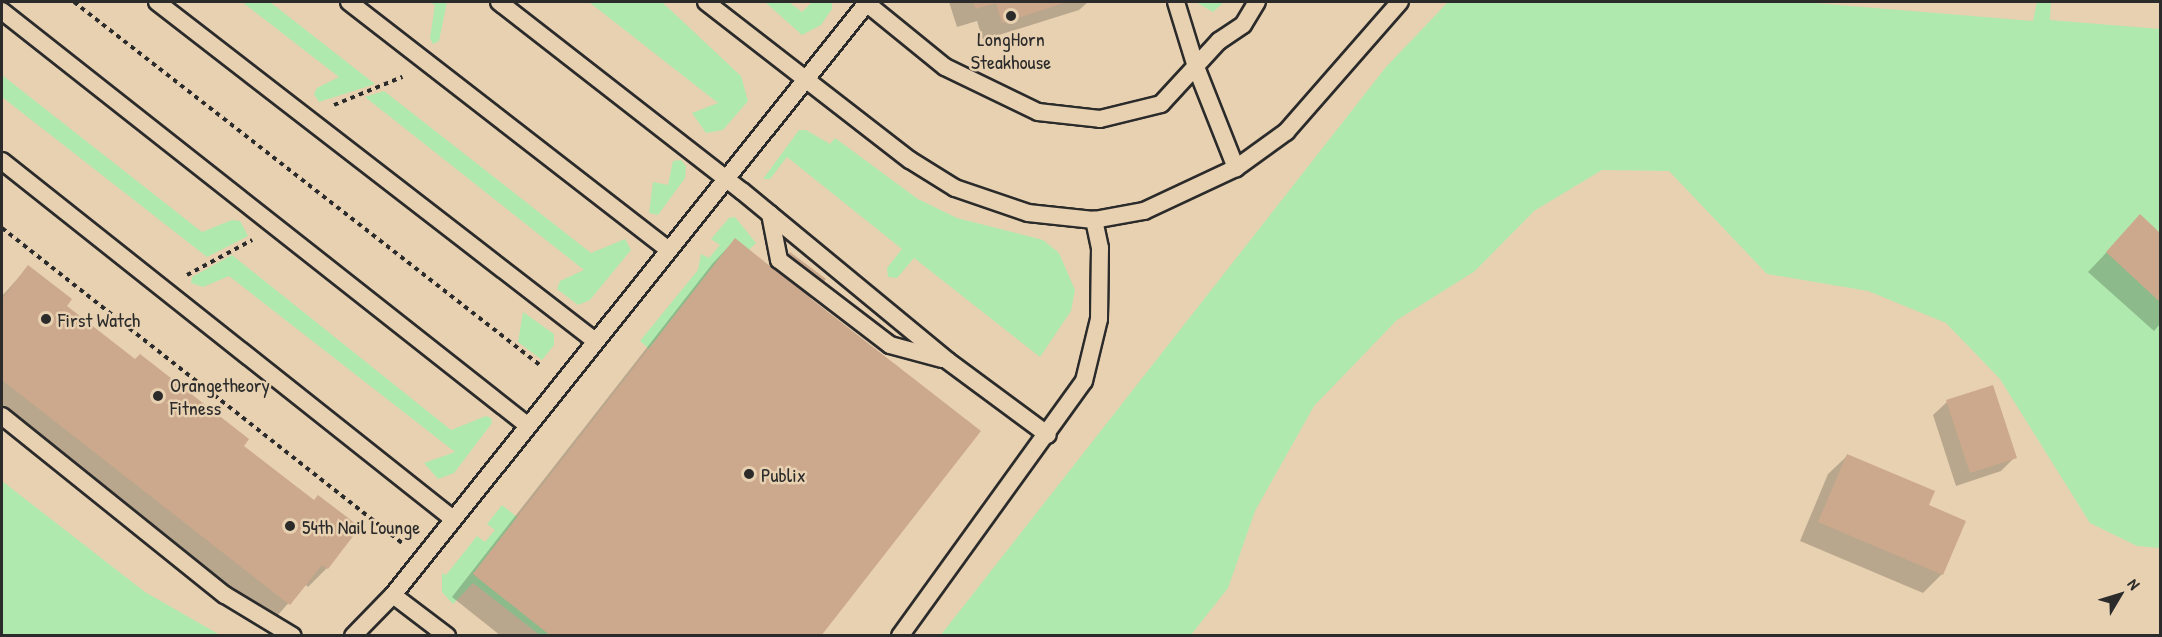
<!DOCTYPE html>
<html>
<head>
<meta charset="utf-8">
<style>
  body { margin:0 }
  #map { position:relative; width:2162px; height:637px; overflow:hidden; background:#e8d1b1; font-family:"Patrick Hand",sans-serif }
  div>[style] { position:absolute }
  .green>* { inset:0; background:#afe9ae }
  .shadow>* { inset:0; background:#0003 }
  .building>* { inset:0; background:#cca98c }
  .path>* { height:4px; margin-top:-2px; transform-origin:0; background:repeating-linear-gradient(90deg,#2b2b2b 0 4.5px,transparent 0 9px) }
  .roads { filter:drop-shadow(2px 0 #2b2b2b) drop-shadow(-2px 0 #2b2b2b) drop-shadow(0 2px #2b2b2b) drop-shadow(0 -2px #2b2b2b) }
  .lane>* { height:16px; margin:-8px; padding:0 8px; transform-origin:8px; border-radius:8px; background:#e8d1b1 }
  .dots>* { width:16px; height:16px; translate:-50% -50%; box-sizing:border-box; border:3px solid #e8d1b1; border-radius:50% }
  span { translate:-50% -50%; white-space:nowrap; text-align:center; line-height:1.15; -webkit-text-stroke:5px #e8d1b1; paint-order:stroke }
  .poi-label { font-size:20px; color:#2b2b2b }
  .left { translate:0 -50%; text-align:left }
  .frame { position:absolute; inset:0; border:3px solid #2b2b2b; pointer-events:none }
  .north { position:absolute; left:2090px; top:565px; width:60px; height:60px; -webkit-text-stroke:4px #e8d1b1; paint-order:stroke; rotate:52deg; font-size:16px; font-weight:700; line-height:24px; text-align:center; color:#2b2b2b }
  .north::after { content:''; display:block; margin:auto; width:21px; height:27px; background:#2b2b2b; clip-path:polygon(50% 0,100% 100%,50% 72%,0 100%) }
</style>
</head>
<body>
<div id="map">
  <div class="green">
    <i style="clip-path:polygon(242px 2px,270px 2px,375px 84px,319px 102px,314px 94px,317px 88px,339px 77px)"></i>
    <i style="clip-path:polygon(430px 2px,447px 2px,439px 41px,433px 44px,430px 38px,435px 5px)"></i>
    <i style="clip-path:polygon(589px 2px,662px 2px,741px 76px,748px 101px,723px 130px,706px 133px,692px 113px,718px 103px)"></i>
    <i style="clip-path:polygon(765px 2px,789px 2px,802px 12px,812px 2px,832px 2px,832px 9px,821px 25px,802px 35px)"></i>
    <i style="clip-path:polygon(1196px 2px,1195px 2px,1224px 2px,1213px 12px)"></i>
    <i style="clip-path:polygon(1448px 2px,1802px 2px,2033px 21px,2037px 2px,2051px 2px,2050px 20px,2160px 29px,2160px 548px,2137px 546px,2090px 523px,2000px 379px,1946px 323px,1868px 291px,1767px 274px,1669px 171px,1602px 170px,1534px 211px,1475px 271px,1397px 320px,1314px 406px,1255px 511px,1228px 588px,1191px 635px,940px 636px,1386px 67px)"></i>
    <i style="clip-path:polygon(2px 75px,202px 232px,232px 220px,240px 221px,248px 236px,207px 257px,2px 97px)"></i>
    <i style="clip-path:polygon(384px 91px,591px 253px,625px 239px,631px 250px,590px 300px,578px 305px,557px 289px,560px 281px,584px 270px,365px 97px)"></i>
    <i style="clip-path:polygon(799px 130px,806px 130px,830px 144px,835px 138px,918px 199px,957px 218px,1043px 240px,1059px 253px,1075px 290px,1071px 311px,1040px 357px,914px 258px,897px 278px,888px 277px,887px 268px,902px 249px,787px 157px,770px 179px,763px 179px)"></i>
    <i style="clip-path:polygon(681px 160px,686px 166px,685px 178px,658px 215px,649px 213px,653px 182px,668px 185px,673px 161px)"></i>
    <i style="clip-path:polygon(735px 217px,756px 243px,649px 349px,640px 341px,698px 270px,701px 254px,709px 258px,720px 245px,711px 239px,729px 218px)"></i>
    <i style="clip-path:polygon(232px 255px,451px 430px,486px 416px,491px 418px,492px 423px,454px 473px,438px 479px,424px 463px,455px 452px,229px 276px,203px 287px,191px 283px,192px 277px)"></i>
    <i style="clip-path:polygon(523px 312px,554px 334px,554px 345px,542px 360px,518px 342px)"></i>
    <i style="clip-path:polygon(2px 481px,145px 592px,220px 635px,2px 635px)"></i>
    <i style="clip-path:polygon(502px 505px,517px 517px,473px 574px,551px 635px,540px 635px,473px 583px,453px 604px,442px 592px,442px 573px,446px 575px,477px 536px,485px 542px,495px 530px,487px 524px)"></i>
  </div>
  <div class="shadow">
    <i style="clip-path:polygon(949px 2px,1088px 2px,1079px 10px,983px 40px,977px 21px,957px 27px)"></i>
    <i style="clip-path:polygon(2140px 217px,2160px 235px,2160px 324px,2154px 331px,2088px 272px)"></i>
    <i style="clip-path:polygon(735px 240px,809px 298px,819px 636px,501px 636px,452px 597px,713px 263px)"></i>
    <i style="clip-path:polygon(28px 267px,65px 306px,242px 446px,327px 568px,308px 587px,305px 584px,271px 623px,2px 413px,2px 296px)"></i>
    <i style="clip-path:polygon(1947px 402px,2015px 457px,2001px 471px,1956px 486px,1933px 415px)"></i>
    <i style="clip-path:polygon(1847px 456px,1927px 506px,1942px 574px,1923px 593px,1800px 541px,1828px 474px)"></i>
  </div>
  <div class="building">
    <i style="clip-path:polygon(973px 2px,1067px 2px,1002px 23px,996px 3px,976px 9px)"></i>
    <i style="clip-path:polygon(2140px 214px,2160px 233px,2160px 302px,2106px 252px)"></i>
    <i style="clip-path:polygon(735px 238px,776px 271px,790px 252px,826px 279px,810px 298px,981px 431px,821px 636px,551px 636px,473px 574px)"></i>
    <i style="clip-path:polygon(28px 265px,72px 299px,67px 306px,135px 359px,140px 354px,249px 439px,244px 446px,314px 500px,318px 495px,360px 527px,328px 569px,322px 565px,290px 605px,2px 380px,2px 299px)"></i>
    <i style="clip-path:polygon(1993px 385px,2017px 458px,1970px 473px,1946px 400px)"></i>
    <i style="clip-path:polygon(1847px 454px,1935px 491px,1929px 505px,1966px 521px,1943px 575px,1818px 522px)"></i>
  </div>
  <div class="path">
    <i style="left:74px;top:2px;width:592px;rotate:37.93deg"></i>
    <i style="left:334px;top:105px;width:74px;rotate:-22.4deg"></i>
    <i style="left:2px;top:228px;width:509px;rotate:38.22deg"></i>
    <i style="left:187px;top:275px;width:74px;rotate:-28.3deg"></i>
  </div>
  <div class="roads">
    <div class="lane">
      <i style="left:157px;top:2px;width:552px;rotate:37.72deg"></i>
      <i style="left:349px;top:2px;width:403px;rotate:37.8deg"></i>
      <i style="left:499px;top:2px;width:308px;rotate:37.9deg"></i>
      <i style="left:742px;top:191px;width:267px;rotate:39.5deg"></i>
      <i style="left:948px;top:361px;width:124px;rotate:36.5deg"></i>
      <i style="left:706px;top:2px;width:258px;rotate:37.8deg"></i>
      <i style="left:910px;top:160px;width:53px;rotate:31.9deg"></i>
      <i style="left:955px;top:188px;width:77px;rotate:18.9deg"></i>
      <i style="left:1028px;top:213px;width:66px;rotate:6.1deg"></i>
      <i style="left:1094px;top:220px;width:51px;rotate:-10.2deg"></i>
      <i style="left:1144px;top:211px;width:102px;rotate:-25.1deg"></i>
      <i style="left:1236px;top:168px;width:62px;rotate:-35.8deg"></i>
      <i style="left:1286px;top:132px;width:173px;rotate:-48.8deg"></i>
      <i style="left:865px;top:2px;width:103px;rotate:39.1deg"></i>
      <i style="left:945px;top:67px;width:103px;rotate:25.8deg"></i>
      <i style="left:1038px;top:112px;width:62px;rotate:6.4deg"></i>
      <i style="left:1100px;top:119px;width:63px;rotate:-13.8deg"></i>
      <i style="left:1161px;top:104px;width:86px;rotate:-47.4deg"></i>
      <i style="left:1219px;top:41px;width:29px;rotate:-34deg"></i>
      <i style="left:1243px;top:25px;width:27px;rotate:-59deg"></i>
      <i style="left:1176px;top:2px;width:68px;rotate:72.9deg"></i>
      <i style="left:1196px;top:67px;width:109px;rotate:68.4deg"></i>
      <i style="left:2px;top:11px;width:669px;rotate:38.26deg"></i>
      <i style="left:2px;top:161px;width:576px;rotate:38.44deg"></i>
      <i style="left:770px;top:214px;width:47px;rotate:78.9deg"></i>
      <i style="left:779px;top:260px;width:140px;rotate:37.4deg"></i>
      <i style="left:890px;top:345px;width:54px;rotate:15.1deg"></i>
      <i style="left:2px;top:416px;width:286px;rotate:38.8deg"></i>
      <i style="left:225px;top:595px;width:79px;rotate:31.1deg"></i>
      <i style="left:393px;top:595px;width:68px;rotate:37.2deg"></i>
      <i style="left:353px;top:636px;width:57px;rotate:-45.7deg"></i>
      <i style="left:393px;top:595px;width:758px;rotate:-51.32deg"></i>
      <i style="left:900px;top:636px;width:314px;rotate:-54.2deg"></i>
      <i style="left:1084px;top:381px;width:64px;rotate:-76.4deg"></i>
      <i style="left:1099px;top:319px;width:71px;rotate:-89.2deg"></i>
      <i style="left:1100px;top:248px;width:29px;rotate:-102deg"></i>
    </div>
  </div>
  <div class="dots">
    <i style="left:1011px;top:16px;background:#2b2b2b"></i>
    <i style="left:46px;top:319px;background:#2b2b2b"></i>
    <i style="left:158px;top:396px;background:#2b2b2b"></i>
    <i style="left:749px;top:474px;background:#2b2b2b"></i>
    <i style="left:290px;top:526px;background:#2b2b2b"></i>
  </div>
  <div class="poi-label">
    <span style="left:1011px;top:50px">LongHorn<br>Steakhouse</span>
    <span class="left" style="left:58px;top:319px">First Watch</span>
    <span class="left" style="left:170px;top:396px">Orangetheory<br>Fitness</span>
    <span class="left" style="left:761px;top:474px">Publix</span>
    <span class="left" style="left:302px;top:526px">54th Nail Lounge</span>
  </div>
  <div class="frame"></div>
  <div class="north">N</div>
</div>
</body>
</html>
